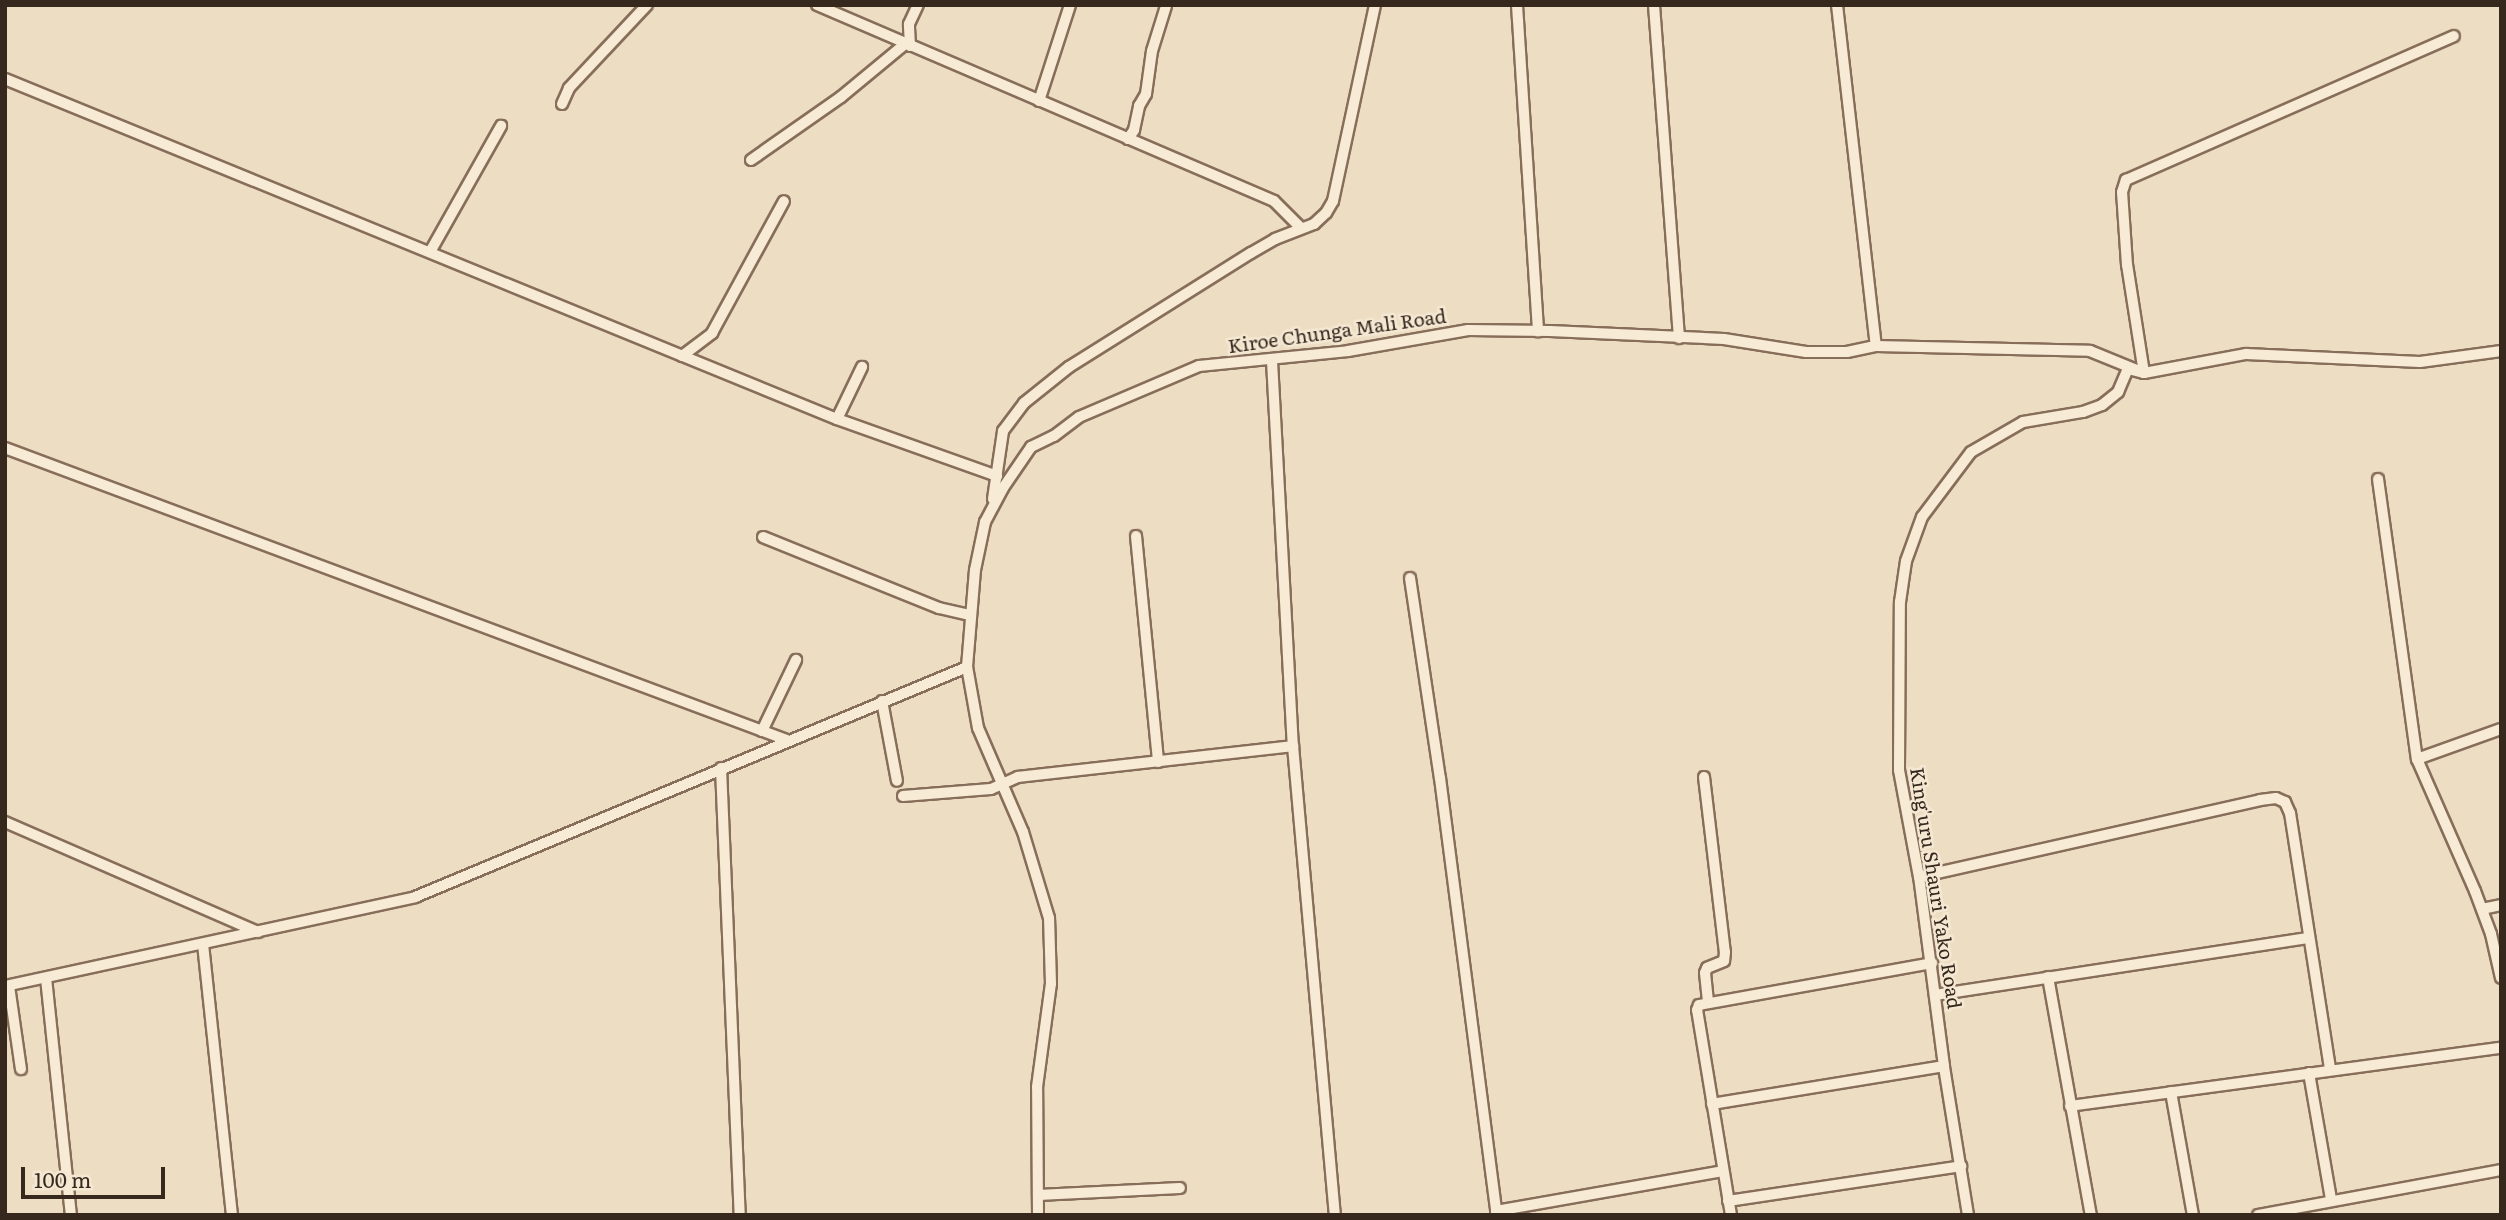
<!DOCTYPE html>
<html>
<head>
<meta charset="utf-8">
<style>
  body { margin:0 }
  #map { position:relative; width:2506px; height:1220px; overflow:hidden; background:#edddc3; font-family:Literata,serif }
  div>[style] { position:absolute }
  .roads { filter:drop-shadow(2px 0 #876e5a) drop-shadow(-2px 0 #876e5a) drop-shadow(0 2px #876e5a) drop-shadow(0 -2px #876e5a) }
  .minor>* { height:10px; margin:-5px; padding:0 5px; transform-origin:5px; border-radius:5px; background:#f8ebd6 }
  span { translate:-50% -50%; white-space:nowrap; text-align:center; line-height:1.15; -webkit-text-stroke:5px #f5e8d3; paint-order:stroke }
  .street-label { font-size:19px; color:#37281e }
  .frame { position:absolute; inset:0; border:7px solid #37281e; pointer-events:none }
  .scale { position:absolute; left:21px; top:1167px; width:144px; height:32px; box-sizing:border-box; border:4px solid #37281e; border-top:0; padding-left:9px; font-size:21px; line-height:24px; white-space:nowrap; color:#37281e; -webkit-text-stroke:5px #f5e8d3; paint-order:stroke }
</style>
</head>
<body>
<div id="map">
  <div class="roads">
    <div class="minor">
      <i style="left:817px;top:5px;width:497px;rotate:23.2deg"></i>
      <i style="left:1274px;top:201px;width:38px;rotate:45deg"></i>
      <i style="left:1517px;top:5px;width:327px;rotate:86.3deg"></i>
      <i style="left:1654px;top:5px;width:334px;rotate:85.7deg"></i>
      <i style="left:1837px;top:5px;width:343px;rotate:83.5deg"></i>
      <i style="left:910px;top:46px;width:22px;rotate:-93deg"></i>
      <i style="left:909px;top:24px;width:21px;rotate:-65deg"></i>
      <i style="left:5px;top:79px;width:899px;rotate:22.23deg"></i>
      <i style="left:837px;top:419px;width:170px;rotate:19.6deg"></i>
      <i style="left:1039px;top:101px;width:101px;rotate:-72.1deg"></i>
      <i style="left:562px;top:104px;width:17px;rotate:-66deg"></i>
      <i style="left:569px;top:88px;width:114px;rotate:-46.8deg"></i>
      <i style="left:1128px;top:139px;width:11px;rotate:-56deg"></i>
      <i style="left:1134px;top:130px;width:25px;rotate:-78deg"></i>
      <i style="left:1139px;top:106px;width:14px;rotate:-60deg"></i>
      <i style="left:1146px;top:94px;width:43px;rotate:-82.1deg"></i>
      <i style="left:1152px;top:51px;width:47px;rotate:-72.7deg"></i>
      <i style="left:751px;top:160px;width:110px;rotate:-35deg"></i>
      <i style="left:841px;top:97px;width:83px;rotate:-39.6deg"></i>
      <i style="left:430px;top:252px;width:145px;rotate:-60.6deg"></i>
      <i style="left:682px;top:356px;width:38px;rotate:-37deg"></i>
      <i style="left:712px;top:333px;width:150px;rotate:-61.4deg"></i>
      <i style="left:1272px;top:361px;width:386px;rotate:86.9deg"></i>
      <i style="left:1293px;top:746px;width:471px;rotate:84.9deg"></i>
      <i style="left:2144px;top:373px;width:109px;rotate:-98.9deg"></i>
      <i style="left:2127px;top:265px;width:73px;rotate:-93.9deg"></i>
      <i style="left:2122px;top:192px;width:13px;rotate:-72deg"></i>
      <i style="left:2126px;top:180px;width:358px;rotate:-23.7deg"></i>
      <i style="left:837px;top:419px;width:58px;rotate:-64.3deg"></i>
      <i style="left:5px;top:448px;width:835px;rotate:20.48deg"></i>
      <i style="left:2378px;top:479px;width:283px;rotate:82.1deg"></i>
      <i style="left:2417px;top:759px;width:144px;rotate:66.3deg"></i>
      <i style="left:2475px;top:891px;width:46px;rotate:69.6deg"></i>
      <i style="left:2491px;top:934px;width:45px;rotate:77.2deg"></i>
      <i style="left:993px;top:499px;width:69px;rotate:-81.6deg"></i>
      <i style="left:1003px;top:431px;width:35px;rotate:-53deg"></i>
      <i style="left:1024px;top:403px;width:58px;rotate:-38.7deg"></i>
      <i style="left:1069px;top:367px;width:215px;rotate:-32.1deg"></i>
      <i style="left:1251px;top:253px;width:28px;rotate:-30deg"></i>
      <i style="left:1275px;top:239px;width:42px;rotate:-21deg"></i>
      <i style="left:1314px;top:224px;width:16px;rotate:-43deg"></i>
      <i style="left:1326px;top:213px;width:14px;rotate:-60deg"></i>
      <i style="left:1333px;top:201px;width:200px;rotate:-77.9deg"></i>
      <i style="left:1136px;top:536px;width:227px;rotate:84.4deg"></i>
      <i style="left:763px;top:537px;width:190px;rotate:22deg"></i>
      <i style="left:939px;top:608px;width:32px;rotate:13deg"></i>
      <i style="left:1410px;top:578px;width:202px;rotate:81.5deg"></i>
      <i style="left:1440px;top:778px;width:437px;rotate:82.6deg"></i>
      <i style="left:882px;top:701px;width:81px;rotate:79.4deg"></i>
      <i style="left:762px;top:731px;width:79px;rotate:-64.4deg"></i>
      <i style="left:2417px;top:759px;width:89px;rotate:-19.7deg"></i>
      <i style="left:721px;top:768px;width:447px;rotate:87.6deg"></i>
      <i style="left:1704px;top:777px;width:176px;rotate:83.2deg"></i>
      <i style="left:1725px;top:952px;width:9px;rotate:96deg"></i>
      <i style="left:1724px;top:961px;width:18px;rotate:158deg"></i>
      <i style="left:1707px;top:968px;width:5px;rotate:112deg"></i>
      <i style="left:1705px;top:973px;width:29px;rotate:84deg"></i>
      <i style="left:903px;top:796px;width:88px;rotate:-4.5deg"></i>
      <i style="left:991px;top:789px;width:30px;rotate:-24deg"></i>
      <i style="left:1018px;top:777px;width:277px;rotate:-6.4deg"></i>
      <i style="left:5px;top:822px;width:276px;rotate:23.5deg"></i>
      <i style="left:1919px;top:877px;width:350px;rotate:-12.7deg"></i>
      <i style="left:2260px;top:800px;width:16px;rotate:-7deg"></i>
      <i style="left:2276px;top:798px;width:10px;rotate:24deg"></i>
      <i style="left:2285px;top:802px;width:12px;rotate:66deg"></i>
      <i style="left:2290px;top:813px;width:259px;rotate:81.1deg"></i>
      <i style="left:2482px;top:909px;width:19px;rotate:-12deg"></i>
      <i style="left:203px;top:944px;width:273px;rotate:83.9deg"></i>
      <i style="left:2048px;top:977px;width:242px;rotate:79.8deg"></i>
      <i style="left:46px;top:978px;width:238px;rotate:84deg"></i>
      <i style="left:5px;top:986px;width:420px;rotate:-12.2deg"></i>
      <i style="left:415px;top:897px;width:598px;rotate:-22.62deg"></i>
      <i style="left:9px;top:986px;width:84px;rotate:81.8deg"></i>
      <i style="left:1935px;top:995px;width:377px;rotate:-8.7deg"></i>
      <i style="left:2309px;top:1073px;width:128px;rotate:80.1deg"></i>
      <i style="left:2171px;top:1092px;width:125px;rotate:79.9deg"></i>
      <i style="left:1712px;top:1104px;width:235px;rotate:-9.3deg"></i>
      <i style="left:2070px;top:1106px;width:435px;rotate:-7.7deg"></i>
      <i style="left:1038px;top:1195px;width:142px;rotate:-2.8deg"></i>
      <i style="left:1728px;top:1201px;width:236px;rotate:-8.5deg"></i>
      <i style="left:1038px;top:1215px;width:128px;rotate:-90.4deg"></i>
      <i style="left:1037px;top:1087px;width:104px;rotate:-82.3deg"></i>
      <i style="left:1051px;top:984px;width:66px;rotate:-91.7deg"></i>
      <i style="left:1049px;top:918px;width:90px;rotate:-106.8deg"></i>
      <i style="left:1023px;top:832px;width:113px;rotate:-113.4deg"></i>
      <i style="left:978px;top:728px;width:62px;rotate:-100.2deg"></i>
      <i style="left:967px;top:667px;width:97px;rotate:-85.3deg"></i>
      <i style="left:975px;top:570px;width:49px;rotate:-78.2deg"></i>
      <i style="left:985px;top:522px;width:38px;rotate:-62deg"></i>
      <i style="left:1003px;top:488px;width:50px;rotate:-55.7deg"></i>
      <i style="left:1031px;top:447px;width:25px;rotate:-26deg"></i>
      <i style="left:1054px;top:436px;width:31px;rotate:-37deg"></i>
      <i style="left:1079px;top:417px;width:130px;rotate:-23deg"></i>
      <i style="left:1199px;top:366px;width:150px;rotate:-5.7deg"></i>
      <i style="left:1348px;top:351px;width:122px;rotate:-9.9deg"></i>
      <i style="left:1468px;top:330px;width:82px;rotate:0.7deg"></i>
      <i style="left:1550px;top:331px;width:174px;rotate:2.6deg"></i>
      <i style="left:1724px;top:339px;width:83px;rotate:9deg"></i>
      <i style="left:1806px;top:352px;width:41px"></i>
      <i style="left:1847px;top:352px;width:30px;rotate:-12deg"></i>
      <i style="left:1876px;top:346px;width:214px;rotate:1.3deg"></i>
      <i style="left:2090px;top:351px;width:58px;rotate:22.2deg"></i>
      <i style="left:1497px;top:1215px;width:4px;rotate:-104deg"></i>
      <i style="left:1496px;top:1211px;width:230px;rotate:-10deg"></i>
      <i style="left:1731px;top:1215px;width:208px;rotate:-99.4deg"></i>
      <i style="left:1697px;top:1010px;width:5px;rotate:-68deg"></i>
      <i style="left:1699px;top:1005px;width:237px;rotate:-10.2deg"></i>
      <i style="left:1968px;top:1215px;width:151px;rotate:-99.2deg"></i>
      <i style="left:1944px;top:1066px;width:191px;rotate:-97.5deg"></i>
      <i style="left:1919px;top:877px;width:109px;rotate:-100.6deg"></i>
      <i style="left:1899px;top:770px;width:168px;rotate:-89.7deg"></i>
      <i style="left:1900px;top:602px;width:41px;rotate:-81.7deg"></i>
      <i style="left:1906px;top:561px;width:47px;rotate:-70deg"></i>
      <i style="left:1922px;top:517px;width:81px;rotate:-53deg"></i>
      <i style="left:1971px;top:452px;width:60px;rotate:-30deg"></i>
      <i style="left:2023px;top:422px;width:61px;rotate:-9.5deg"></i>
      <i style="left:2083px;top:412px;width:20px;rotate:-20deg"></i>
      <i style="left:2102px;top:405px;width:21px;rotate:-39deg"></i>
      <i style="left:2118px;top:392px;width:25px;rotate:-67deg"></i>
      <i style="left:2128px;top:369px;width:16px;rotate:14deg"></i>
      <i style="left:2144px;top:373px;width:104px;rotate:-10.6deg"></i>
      <i style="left:2246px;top:354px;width:174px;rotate:2.6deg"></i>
      <i style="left:2420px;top:362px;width:82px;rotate:-7.7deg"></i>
      <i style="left:2258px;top:1215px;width:247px;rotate:-10.5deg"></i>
    </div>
  </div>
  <div class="street-label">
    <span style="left:1337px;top:331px;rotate:-8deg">Kiroe Chunga Mali Road</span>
    <span style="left:1936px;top:888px;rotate:81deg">King'uru Shauri Yako Road</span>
  </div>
  <div class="frame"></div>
  <div class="scale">100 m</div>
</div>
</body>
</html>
